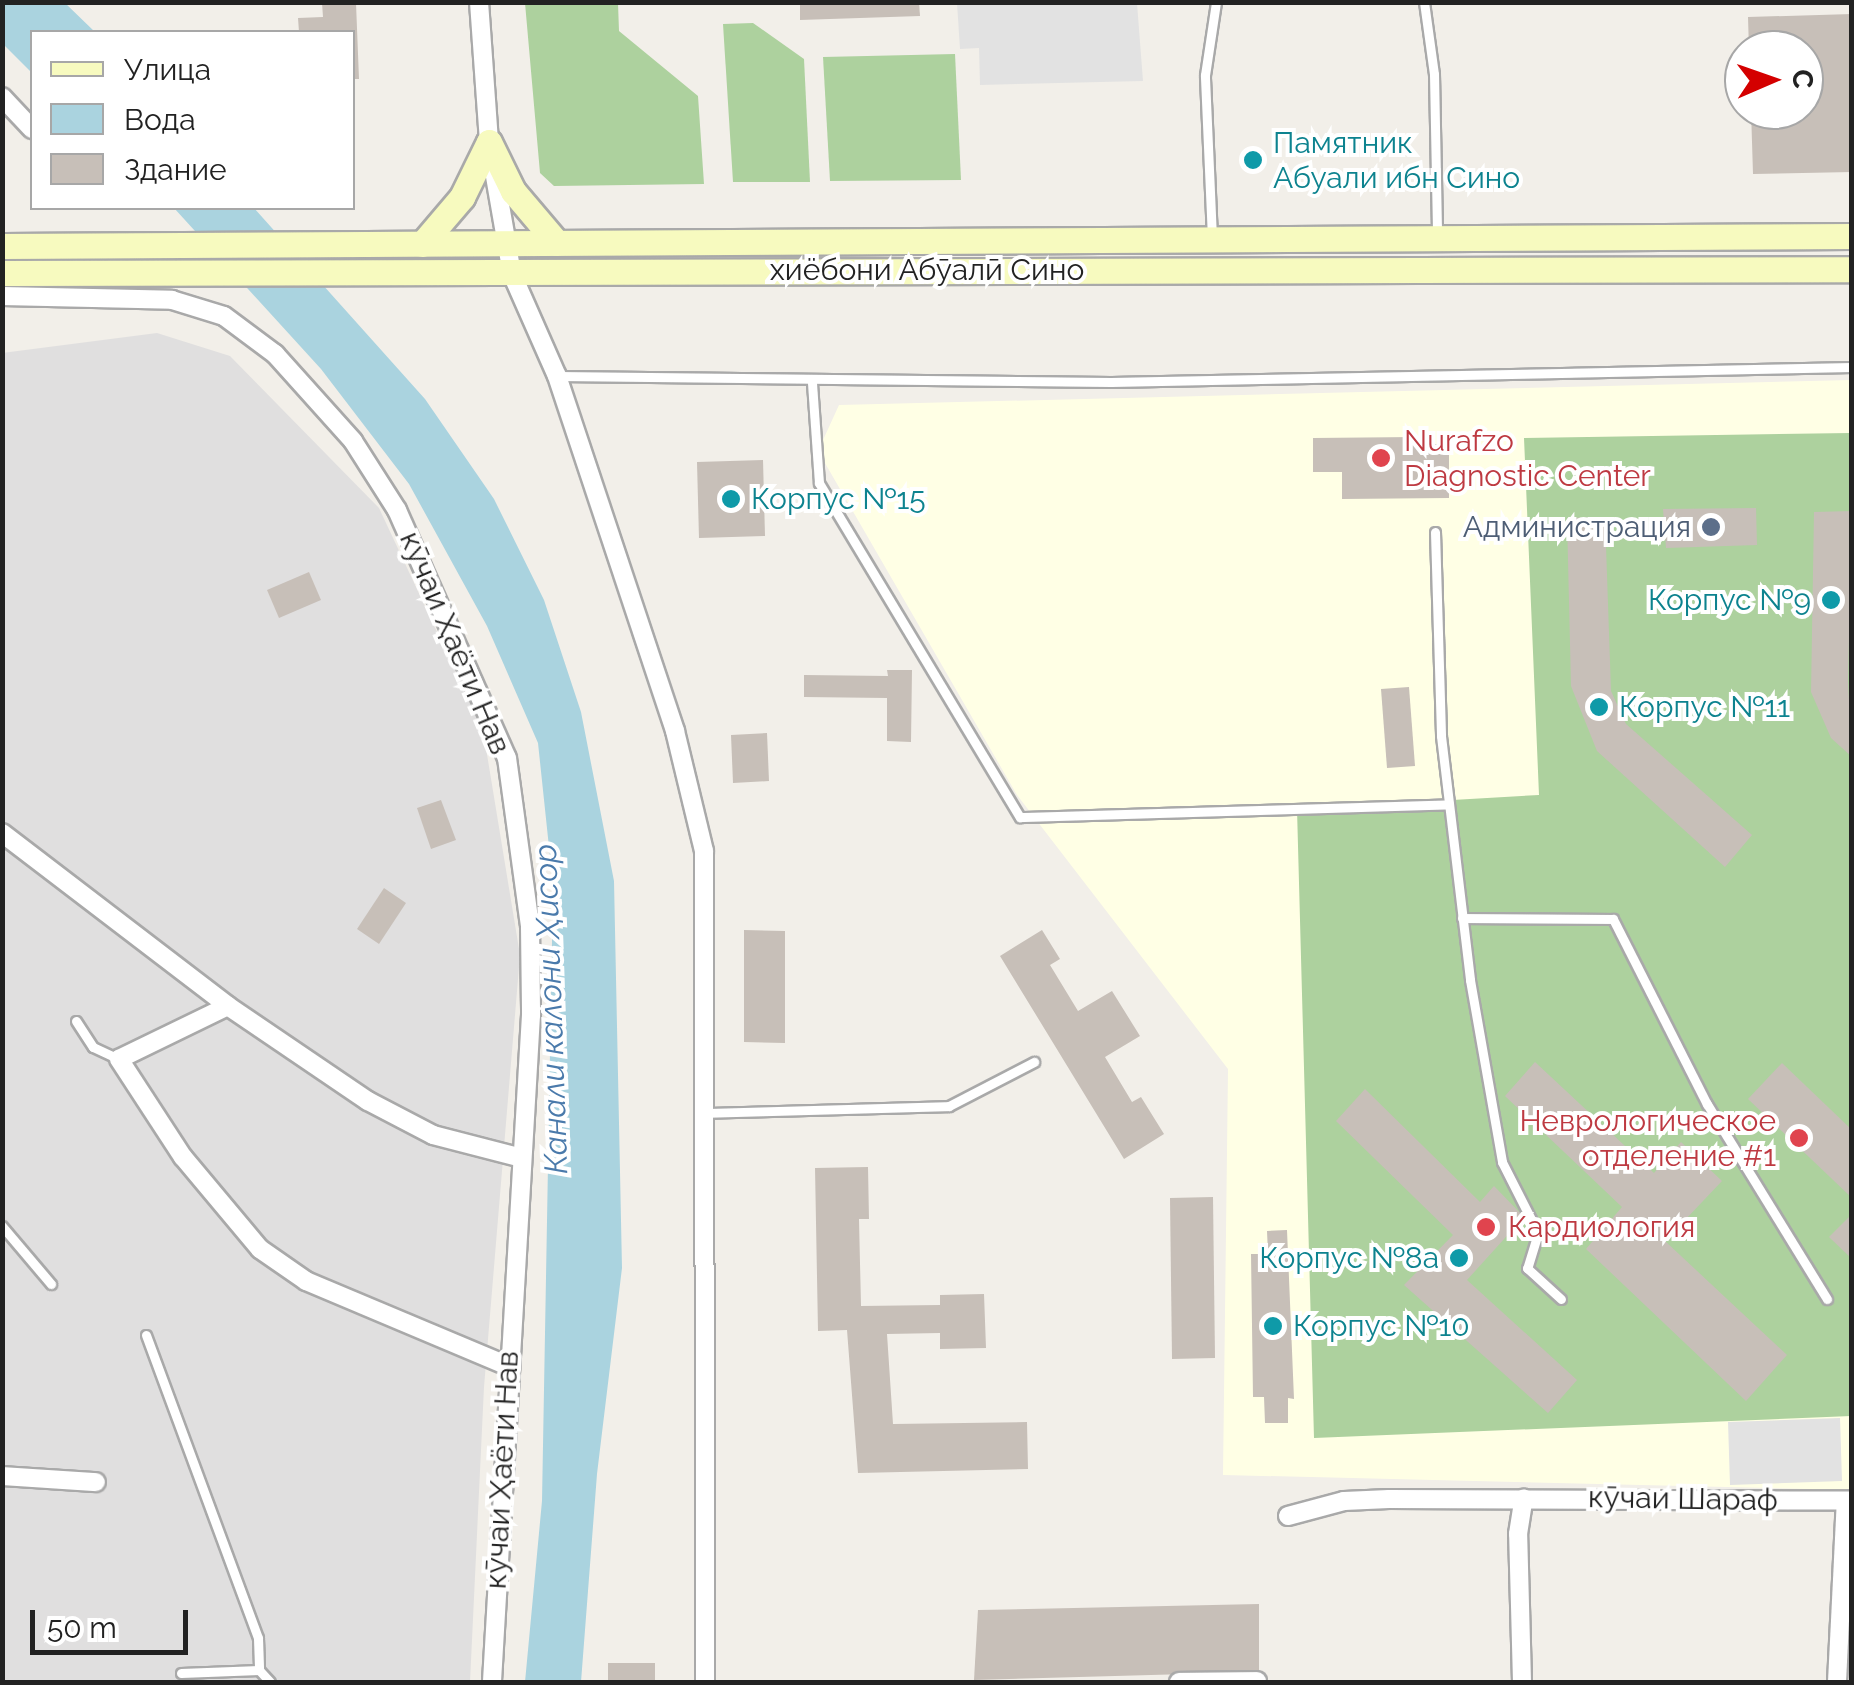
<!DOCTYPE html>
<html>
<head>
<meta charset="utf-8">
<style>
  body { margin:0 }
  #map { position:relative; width:1854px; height:1685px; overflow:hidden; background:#f2efe9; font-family:Raleway,sans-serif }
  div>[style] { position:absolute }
  .residential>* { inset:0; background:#e0dfdf }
  .education>* { inset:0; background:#ffffe5 }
  .forest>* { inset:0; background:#add19e }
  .parking>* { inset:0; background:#e2e2e2 }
  .water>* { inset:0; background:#aad3df }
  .building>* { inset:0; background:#c7bfb8 }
  .roads { filter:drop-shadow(2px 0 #a9a9a9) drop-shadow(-2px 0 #a9a9a9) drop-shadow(0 2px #a9a9a9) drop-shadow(0 -2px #a9a9a9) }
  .lane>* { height:9px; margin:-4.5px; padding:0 4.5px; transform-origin:4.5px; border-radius:4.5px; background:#fff }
  .street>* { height:18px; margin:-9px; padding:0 9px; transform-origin:9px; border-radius:9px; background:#fff }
  .secondary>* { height:25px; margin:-12.5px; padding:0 12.5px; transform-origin:12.5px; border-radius:12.5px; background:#f7fabf }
  .dots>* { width:28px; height:28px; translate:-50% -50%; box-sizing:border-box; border:5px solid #fff; border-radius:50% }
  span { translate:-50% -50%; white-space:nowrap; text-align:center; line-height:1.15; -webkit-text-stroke:8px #fff; paint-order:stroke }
  .culture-label { font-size:30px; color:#0d838f }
  .left { translate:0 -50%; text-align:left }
  .right { translate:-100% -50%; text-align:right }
  .street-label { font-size:30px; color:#222 }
  .health-label { font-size:30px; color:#be3a42 }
  .service-label { font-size:30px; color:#4e5e75 }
  .water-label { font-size:32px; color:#4a7aab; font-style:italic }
  .frame { position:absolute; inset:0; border:5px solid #222; pointer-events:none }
  .legend { position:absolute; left:30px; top:30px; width:325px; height:180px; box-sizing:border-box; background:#fff; border:2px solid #a7a7a7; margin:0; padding:12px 18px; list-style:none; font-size:30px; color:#222 }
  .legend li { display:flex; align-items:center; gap:20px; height:50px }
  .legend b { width:50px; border:2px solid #a7a7a7 }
  .north { position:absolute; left:1724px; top:30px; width:100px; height:100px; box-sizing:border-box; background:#fff; border:2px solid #a7a7a7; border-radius:50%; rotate:88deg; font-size:28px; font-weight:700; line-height:40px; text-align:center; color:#222 }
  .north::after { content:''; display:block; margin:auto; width:35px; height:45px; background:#d40000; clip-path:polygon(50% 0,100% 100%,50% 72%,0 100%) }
  .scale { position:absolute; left:30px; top:1610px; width:158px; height:45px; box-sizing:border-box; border:5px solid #222; border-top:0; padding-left:12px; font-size:30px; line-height:35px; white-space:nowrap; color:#222; -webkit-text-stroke:8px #fff; paint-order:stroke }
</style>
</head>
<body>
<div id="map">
  <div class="residential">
    <i style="clip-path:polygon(157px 333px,230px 356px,379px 508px,483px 730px,520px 955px,484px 1387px,470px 1682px,3px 1682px,2px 353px)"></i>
  </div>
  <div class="education">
    <i style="clip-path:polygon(1851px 380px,1851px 1490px,1223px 1475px,1228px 1069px,1017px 795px,818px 451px,839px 405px)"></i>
  </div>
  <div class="forest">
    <i style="clip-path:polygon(525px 3px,618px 3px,619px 31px,698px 96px,704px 184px,554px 186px,540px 173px)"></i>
    <i style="clip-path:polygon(753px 23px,804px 59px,810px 182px,733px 182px,723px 24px)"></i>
    <i style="clip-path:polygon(955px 54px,961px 180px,830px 181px,823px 57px)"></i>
    <i style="clip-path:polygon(1851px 433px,1851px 1416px,1314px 1438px,1297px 809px,1539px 795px,1524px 438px)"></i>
  </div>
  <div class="parking">
    <i style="clip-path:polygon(957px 3px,1137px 3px,1143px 81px,980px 85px,979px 48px,960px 49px)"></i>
    <i style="clip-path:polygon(1840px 1418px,1842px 1481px,1730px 1485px,1728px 1422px)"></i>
  </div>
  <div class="water">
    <i style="clip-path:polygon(2px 3px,65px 3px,95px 32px,32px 32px,32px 73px,3px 44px)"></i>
    <i style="clip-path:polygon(174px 208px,254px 208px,425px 399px,494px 499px,544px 600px,581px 712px,614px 881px,622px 1268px,597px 1474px,581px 1682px,525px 1682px,542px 1501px,553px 885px,538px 743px,487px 626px,409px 484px,321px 369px)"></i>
  </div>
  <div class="building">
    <i style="clip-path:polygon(800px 2px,919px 2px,920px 16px,800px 20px)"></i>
    <i style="clip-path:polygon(322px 3px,356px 3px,359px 79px,352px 79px,352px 32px,299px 32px,298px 18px,323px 17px)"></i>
    <i style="clip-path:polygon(1852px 14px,1852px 172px,1753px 174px,1751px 110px,1804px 110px,1804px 50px,1749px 50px,1748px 17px)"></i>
    <i style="clip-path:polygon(1415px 437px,1416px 444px,1449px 444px,1449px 498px,1342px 499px,1342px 472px,1313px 472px,1313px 438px)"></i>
    <i style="clip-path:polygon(763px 460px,765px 536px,699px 538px,697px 462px)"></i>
    <i style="clip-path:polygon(1756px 508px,1757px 545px,1666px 548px,1663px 509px)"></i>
    <i style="clip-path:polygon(1852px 511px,1848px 681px,1852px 757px,1831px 738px,1811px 692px,1814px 512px)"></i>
    <i style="clip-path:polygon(1605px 517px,1611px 691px,1626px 724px,1752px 835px,1725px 867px,1597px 751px,1571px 686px,1567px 518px)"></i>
    <i style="clip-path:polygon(309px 572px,321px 600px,279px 618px,267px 590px)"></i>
    <i style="clip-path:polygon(887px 670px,912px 670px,911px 742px,887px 741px,887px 698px,804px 697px,804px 675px,888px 676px)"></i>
    <i style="clip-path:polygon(1409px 687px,1415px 766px,1387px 768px,1381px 689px)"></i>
    <i style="clip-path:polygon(767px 733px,769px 781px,733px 783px,731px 735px)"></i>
    <i style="clip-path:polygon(441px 800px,456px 840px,431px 849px,417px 808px)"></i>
    <i style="clip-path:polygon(384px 888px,406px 903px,379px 944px,357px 929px)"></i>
    <i style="clip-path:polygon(744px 930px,785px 931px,785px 1043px,744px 1042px)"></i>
    <i style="clip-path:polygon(1042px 930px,1060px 959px,1050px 965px,1078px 1011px,1112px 991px,1140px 1036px,1105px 1057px,1132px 1102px,1141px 1097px,1164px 1134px,1124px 1159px,1000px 956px)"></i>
    <i style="clip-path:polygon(1535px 1062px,1654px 1173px,1681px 1142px,1722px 1181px,1665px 1241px,1787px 1355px,1746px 1401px,1586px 1249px,1622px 1207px,1505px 1096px)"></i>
    <i style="clip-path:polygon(1782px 1063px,1852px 1130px,1852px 1198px,1748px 1099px)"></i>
    <i style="clip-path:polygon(1365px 1089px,1480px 1202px,1494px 1186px,1524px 1217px,1467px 1280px,1577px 1380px,1548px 1413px,1404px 1285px,1453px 1235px,1336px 1121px)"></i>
    <i style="clip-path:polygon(868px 1167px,869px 1219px,859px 1219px,861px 1306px,940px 1305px,940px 1295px,984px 1294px,986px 1348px,940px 1349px,940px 1333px,887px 1334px,893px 1424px,1027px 1422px,1028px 1469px,858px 1473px,847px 1330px,818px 1331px,815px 1168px)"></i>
    <i style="clip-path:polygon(1213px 1197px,1215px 1358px,1172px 1359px,1170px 1198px)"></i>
    <i style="clip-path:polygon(1852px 1214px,1852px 1259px,1829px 1237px)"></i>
    <i style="clip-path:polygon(1287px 1230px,1294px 1399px,1288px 1398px,1288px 1423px,1265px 1423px,1264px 1397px,1253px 1397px,1251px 1254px,1268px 1254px,1267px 1231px)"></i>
    <i style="clip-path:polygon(1259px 1604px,1259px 1672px,974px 1680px,978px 1610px)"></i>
    <i style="clip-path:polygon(608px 1663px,655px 1663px,655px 1682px,608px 1682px)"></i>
  </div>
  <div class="roads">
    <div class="lane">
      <i style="left:1424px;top:2px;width:73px;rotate:82.1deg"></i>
      <i style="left:1434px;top:74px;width:161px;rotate:88.9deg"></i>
      <i style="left:1212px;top:238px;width:163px;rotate:-92.5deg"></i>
      <i style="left:1205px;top:75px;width:74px;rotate:-81.4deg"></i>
      <i style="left:557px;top:376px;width:554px;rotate:0.62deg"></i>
      <i style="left:1111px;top:382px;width:741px;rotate:-1.16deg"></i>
      <i style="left:812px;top:383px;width:100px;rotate:86deg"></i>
      <i style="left:819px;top:483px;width:390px;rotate:59deg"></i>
      <i style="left:1020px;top:817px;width:429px;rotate:-1.7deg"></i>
      <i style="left:1435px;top:532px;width:204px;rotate:88.3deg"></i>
      <i style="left:1441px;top:736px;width:246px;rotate:83.2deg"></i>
      <i style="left:1470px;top:980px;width:185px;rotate:80deg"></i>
      <i style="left:1502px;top:1162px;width:80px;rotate:63.1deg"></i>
      <i style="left:1538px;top:1233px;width:37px;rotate:107deg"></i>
      <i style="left:1527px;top:1268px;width:46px;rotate:42.4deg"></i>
      <i style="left:1462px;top:918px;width:151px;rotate:0.4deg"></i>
      <i style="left:1613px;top:919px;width:208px;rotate:63.1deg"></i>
      <i style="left:1707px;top:1104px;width:229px;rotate:58.4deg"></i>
      <i style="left:76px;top:1021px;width:31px;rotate:57deg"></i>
      <i style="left:93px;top:1047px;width:29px;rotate:25deg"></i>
      <i style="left:704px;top:1113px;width:245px;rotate:-1.6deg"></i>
      <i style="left:949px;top:1106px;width:96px;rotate:-27.4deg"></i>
      <i style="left:2px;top:1226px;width:76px;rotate:49.8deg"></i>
      <i style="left:146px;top:1335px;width:323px;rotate:69.7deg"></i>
      <i style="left:258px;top:1638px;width:32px;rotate:88deg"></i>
      <i style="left:181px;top:1673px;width:78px;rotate:-2.2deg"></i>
      <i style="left:259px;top:1670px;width:16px;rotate:47deg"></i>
    </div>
    <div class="street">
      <i style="left:479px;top:2px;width:140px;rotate:85.9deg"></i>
      <i style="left:489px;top:142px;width:134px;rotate:80.1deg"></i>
      <i style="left:512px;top:274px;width:111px;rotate:66.2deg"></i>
      <i style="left:557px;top:376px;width:374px;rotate:71.6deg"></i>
      <i style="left:675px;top:731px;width:123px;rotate:76.4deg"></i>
      <i style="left:704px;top:851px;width:831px;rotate:89.93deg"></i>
      <i style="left:2px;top:97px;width:44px;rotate:46.8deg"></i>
      <i style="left:2px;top:296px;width:170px;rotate:1.3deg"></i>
      <i style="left:172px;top:300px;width:54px;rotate:17.1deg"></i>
      <i style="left:224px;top:316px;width:64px;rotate:36.7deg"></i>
      <i style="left:275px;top:354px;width:117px;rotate:48.1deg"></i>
      <i style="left:353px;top:441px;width:82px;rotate:57.5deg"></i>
      <i style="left:397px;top:510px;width:271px;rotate:66.1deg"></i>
      <i style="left:507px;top:758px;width:171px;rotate:82.2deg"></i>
      <i style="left:530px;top:927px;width:88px;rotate:89.3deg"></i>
      <i style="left:531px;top:1015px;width:668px;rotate:93.35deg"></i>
      <i style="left:2px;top:833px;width:285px;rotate:37.4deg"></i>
      <i style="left:228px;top:1006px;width:121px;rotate:154.1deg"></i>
      <i style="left:119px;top:1059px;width:117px;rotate:56.9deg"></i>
      <i style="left:183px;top:1157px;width:120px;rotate:50.1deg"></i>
      <i style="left:260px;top:1249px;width:56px;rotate:34.8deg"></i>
      <i style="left:306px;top:1281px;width:217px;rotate:22.8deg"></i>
      <i style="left:228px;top:1006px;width:169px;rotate:34.2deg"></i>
      <i style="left:368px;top:1101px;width:73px;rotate:27.6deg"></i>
      <i style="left:433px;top:1135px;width:92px;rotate:14.5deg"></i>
      <i style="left:2px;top:1476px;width:94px;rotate:3.7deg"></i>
      <i style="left:1288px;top:1516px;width:58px;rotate:-15deg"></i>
      <i style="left:1344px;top:1501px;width:45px;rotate:-2.5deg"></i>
      <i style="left:1389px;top:1499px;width:463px;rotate:0.2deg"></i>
      <i style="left:1179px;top:1682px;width:78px;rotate:-0.7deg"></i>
      <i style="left:1522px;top:1682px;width:148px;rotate:-91.5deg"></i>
      <i style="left:1518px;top:1534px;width:36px;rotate:-81deg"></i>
      <i style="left:1837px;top:1682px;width:181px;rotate:-87.2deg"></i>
    </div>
    <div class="secondary">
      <i style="left:489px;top:142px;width:55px;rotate:63.9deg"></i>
      <i style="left:513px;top:191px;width:68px;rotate:49.8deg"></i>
      <i style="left:422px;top:244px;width:62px;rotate:-49.6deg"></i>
      <i style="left:462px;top:197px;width:61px;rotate:-63.9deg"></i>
      <i style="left:2px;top:246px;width:1850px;rotate:-0.31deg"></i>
      <i style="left:2px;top:273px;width:1850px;rotate:-0.12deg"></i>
    </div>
  </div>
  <div class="dots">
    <i style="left:1253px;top:160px;background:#0f9aa8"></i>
    <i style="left:1381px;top:458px;background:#e0444e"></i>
    <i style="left:731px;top:499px;background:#0f9aa8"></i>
    <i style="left:1711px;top:527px;background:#5c6f8a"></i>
    <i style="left:1831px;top:600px;background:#0f9aa8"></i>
    <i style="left:1599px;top:707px;background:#0f9aa8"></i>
    <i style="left:1799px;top:1138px;background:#e0444e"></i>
    <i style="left:1486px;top:1227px;background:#e0444e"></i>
    <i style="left:1459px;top:1258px;background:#0f9aa8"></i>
    <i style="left:1273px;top:1326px;background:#0f9aa8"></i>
  </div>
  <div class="culture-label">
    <span class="left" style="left:1273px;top:160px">Памятник<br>Абуали ибн Сино</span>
    <span class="left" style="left:751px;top:499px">Корпус №15</span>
    <span class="right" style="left:1811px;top:600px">Корпус №9</span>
    <span class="left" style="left:1619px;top:707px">Корпус №11</span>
    <span class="right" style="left:1439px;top:1258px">Корпус №8а</span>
    <span class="left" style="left:1293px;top:1326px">Корпус №10</span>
  </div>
  <div class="street-label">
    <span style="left:927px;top:270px">хиёбони Абӯалӣ Сино</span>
    <span style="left:455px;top:643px;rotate:67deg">кӯчаи Ҳаёти Нав</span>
    <span style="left:502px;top:1470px;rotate:-87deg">кӯчаи Ҳаёти Нав</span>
    <span style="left:1683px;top:1499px;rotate:1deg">кӯчаи Шараф</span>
  </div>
  <div class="health-label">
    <span class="left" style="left:1404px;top:458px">Nurafzo<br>Diagnostic Center</span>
    <span class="right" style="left:1776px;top:1138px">Неврологическое<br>отделение #1</span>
    <span class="left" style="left:1508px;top:1227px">Кардиология</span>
  </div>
  <div class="service-label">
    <span class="right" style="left:1691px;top:527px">Администрация</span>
  </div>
  <div class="water-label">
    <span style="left:551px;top:1009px;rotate:-92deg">Канали калони Ҳисор</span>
  </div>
  <div class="frame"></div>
  <ul class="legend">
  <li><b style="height:12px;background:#f7fabf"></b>Улица</li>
  <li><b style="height:28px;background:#aad3df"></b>Вода</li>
  <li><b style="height:28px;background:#c7bfb8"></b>Здание</li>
  </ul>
  <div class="north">С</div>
  <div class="scale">50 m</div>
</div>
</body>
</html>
